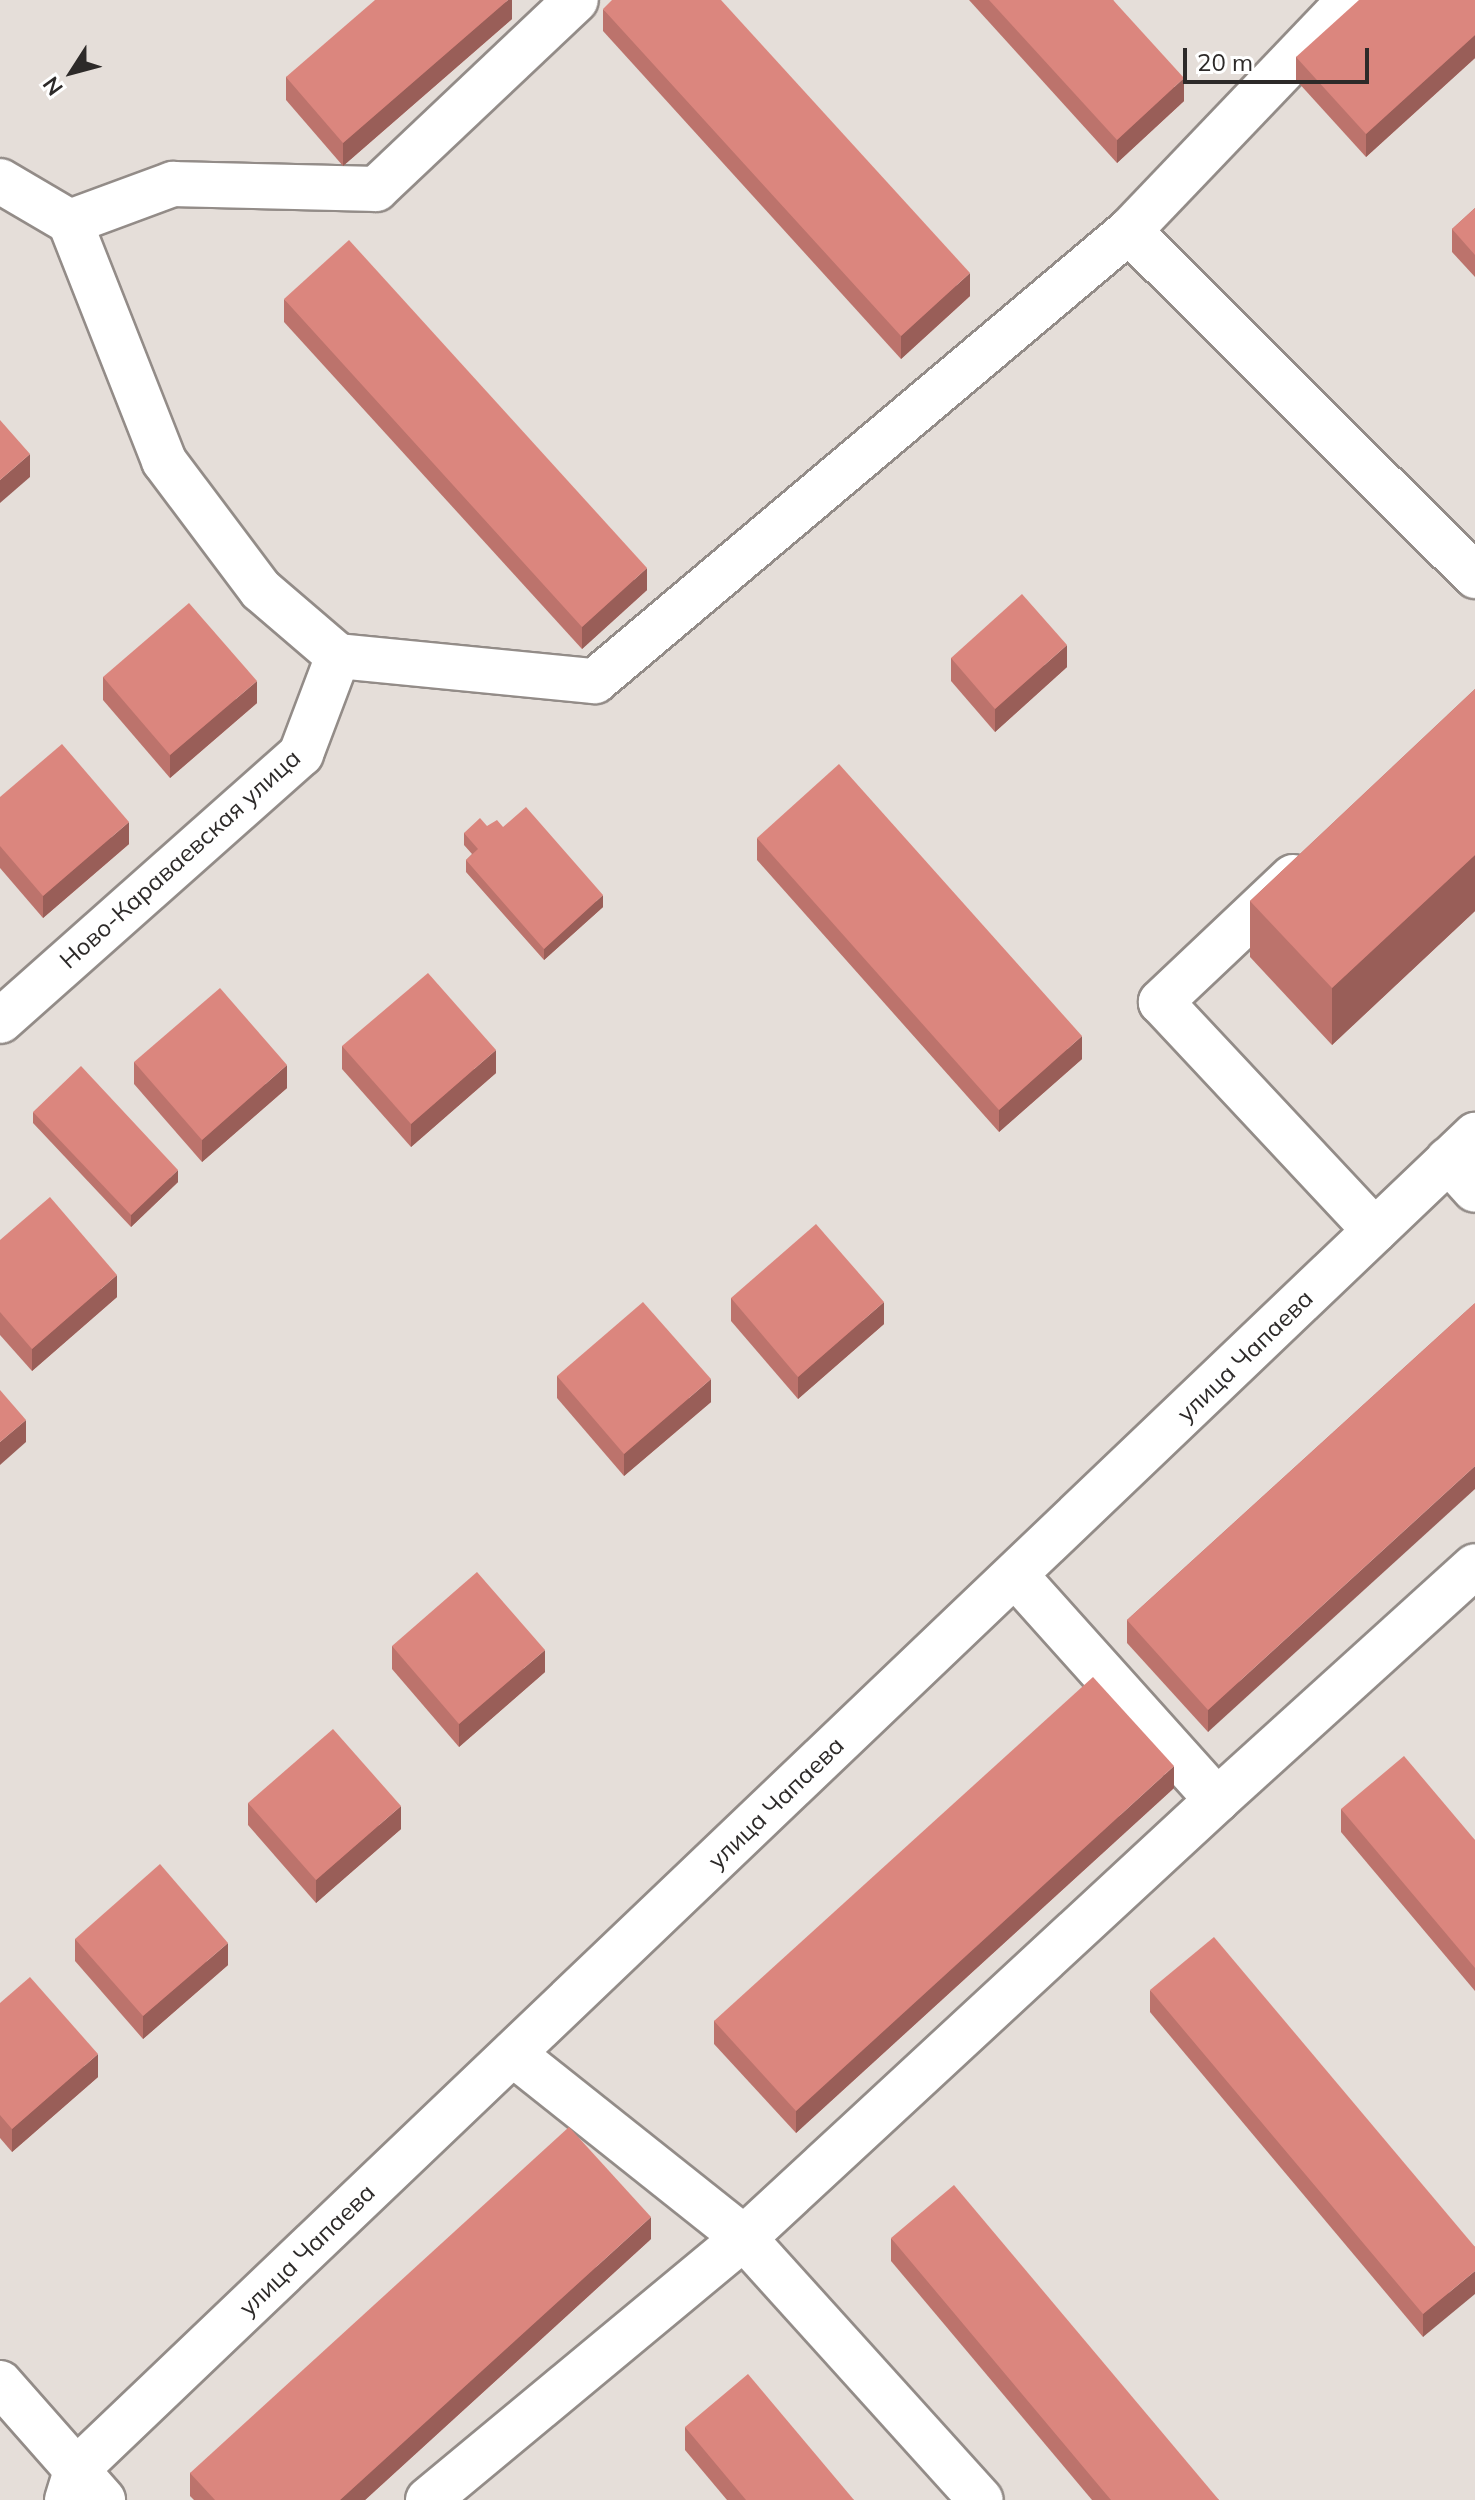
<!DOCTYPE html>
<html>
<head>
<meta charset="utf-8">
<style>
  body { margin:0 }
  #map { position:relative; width:1475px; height:2500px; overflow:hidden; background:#e5ded9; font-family:Mulish,sans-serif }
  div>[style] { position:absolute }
  .roads { filter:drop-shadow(2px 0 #938c88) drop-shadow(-2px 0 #938c88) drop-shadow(0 2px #938c88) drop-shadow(0 -2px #938c88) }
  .minor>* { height:44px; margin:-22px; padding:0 22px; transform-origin:22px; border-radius:22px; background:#fff }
  .wall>* { inset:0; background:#bc736c }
  .shaded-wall>* { inset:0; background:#995e58 }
  .building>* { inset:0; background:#db867e }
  span { translate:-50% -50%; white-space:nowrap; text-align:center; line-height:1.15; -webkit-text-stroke:8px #fff; paint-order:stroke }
  .street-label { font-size:24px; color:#2d2a29 }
  .north { position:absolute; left:32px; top:32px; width:80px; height:80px; -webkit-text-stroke:6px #fff; paint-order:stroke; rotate:234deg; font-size:22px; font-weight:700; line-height:32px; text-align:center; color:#2d2a29 }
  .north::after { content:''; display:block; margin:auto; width:28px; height:36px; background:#2d2a29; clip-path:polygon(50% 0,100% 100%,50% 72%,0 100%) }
  .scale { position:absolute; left:1183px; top:48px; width:186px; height:36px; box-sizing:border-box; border:4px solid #2d2a29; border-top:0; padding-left:10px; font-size:24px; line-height:28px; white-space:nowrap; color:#2d2a29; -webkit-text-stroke:6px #fff; paint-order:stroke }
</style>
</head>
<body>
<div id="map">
  <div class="roads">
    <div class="minor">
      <i style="left:0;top:181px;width:81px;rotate:30.4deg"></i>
      <i style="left:70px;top:222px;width:257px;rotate:68.5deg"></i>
      <i style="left:164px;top:461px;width:161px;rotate:53.1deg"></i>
      <i style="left:261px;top:590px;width:101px;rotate:40.6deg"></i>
      <i style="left:338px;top:656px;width:105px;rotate:110.7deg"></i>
      <i style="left:301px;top:754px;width:402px;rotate:138.4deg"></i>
      <i style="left:70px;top:222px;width:110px;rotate:-20.3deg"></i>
      <i style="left:173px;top:184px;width:203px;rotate:1.4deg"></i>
      <i style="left:376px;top:189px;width:275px;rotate:-43.4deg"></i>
      <i style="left:1129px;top:231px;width:320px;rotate:-46.3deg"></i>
      <i style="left:338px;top:656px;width:258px;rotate:5.6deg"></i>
      <i style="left:595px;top:681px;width:698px;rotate:-40.12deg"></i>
      <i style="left:1129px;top:231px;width:489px;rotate:44.9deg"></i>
      <i style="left:1293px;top:877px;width:182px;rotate:136.6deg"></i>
      <i style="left:1161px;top:1002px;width:313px;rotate:46.9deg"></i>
      <i style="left:1448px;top:1160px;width:40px;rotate:48deg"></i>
      <i style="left:1217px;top:1800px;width:348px;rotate:-42.2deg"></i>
      <i style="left:513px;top:2054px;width:295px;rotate:38.5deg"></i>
      <i style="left:744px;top:2238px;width:353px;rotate:47.9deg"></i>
      <i style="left:0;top:2383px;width:156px;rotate:48.6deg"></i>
      <i style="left:67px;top:2500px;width:31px;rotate:-73deg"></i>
      <i style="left:76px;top:2470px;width:1934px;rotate:-43.66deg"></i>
      <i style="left:428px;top:2500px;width:410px;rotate:-39.7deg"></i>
      <i style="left:744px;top:2238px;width:645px;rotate:-42.8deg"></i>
      <i style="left:1217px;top:1800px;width:302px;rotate:-131.9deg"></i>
    </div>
  </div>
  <div class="wall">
    <i style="clip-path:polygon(512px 0,512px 19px,343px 166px,286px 100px,286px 77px)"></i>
    <i style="clip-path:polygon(969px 0,1113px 0,1184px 101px,1117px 163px)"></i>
    <i style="clip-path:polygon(1475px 0,1475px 58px,1366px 157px,1296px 80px,1296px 57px)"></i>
    <i style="clip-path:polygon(603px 9px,970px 296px,901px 359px,603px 31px)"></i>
    <i style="clip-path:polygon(1475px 208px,1475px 277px,1452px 252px,1452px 229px)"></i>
    <i style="clip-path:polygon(284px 299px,647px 590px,582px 649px,284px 322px)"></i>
    <i style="clip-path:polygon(951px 658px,1067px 667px,995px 732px,951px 681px)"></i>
    <i style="clip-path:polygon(103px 677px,257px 703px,170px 778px,103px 700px)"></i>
    <i style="clip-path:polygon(1475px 689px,1475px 911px,1332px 1045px,1250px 957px,1250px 901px)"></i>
    <i style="clip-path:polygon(0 797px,129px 844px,43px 918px,0 868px)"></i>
    <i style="clip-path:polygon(487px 826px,503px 827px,603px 907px,544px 960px,466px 872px,466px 860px,472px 854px,464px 845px,464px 833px)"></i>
    <i style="clip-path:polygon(757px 838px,1082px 1059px,999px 1132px,757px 860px)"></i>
    <i style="clip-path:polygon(342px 1046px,496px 1073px,411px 1147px,342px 1069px)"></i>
    <i style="clip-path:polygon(134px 1062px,287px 1088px,202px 1162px,134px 1084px)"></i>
    <i style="clip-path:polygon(33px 1112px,178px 1182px,131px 1227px,33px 1123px)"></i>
    <i style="clip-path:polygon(0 1240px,117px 1297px,32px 1371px,0 1335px)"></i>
    <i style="clip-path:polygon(731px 1298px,884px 1324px,798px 1399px,731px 1321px)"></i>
    <i style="clip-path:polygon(1475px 1303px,1208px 1732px,1127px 1643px,1127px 1620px)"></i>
    <i style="clip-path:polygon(557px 1376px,711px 1402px,624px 1476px,557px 1398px)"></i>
    <i style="clip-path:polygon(392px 1646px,545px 1672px,459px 1747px,392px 1669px)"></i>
    <i style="clip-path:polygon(1174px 1788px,796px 2133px,714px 2044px,714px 2021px)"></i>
    <i style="clip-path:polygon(248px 1803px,401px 1829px,316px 1903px,248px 1825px)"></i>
    <i style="clip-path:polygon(1341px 1809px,1475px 1840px,1475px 1991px,1341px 1832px)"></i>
    <i style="clip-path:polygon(75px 1939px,228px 1965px,143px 2039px,75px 1961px)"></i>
    <i style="clip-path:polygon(1150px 1990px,1475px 2247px,1423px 2337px,1150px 2012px)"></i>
    <i style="clip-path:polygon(0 2003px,98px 2077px,12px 2152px,0 2138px)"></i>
    <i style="clip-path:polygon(891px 2238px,1219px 2500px,1092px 2500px,891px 2261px)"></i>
    <i style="clip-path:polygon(651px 2239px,365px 2500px,194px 2500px,190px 2496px,190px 2473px)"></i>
    <i style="clip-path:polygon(685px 2427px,854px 2500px,727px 2500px,685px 2450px)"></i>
  </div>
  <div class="shaded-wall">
    <i style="clip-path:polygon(508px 0,512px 0,512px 19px,343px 166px,343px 143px)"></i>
    <i style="clip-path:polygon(1475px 35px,1475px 58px,1366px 157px,1366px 134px)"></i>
    <i style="clip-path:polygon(1184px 78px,1184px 101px,1117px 163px,1117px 140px)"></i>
    <i style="clip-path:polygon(970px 273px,970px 296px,901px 359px,901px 336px)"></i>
    <i style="clip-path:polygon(30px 454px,30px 477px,0 503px,0 480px)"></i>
    <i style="clip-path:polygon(647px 568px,647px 590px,582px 649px,582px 627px)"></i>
    <i style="clip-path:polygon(1067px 645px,1067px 667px,995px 732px,995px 709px)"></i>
    <i style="clip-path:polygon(257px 681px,257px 703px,170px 778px,170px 755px)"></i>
    <i style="clip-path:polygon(129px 822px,129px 844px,43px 918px,43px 896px)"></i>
    <i style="clip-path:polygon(1475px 855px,1475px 911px,1332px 1045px,1332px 988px)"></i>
    <i style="clip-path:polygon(603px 895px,603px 907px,544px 960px,544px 949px)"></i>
    <i style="clip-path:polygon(1082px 1036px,1082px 1059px,999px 1132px,999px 1110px)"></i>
    <i style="clip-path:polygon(496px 1050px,496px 1073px,411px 1147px,411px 1124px)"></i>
    <i style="clip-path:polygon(287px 1065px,287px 1088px,202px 1162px,202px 1140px)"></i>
    <i style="clip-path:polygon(178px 1170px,178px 1182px,131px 1227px,131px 1215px)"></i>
    <i style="clip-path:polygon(117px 1275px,117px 1297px,32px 1371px,32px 1349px)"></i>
    <i style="clip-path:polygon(884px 1302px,884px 1324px,798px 1399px,798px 1377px)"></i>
    <i style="clip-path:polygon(711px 1379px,711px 1402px,624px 1476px,624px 1454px)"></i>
    <i style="clip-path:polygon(26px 1420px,26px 1442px,0 1465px,0 1442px)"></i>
    <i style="clip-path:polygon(1475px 1466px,1475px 1489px,1208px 1732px,1208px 1710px)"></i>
    <i style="clip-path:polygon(545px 1650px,545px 1672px,459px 1747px,459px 1724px)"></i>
    <i style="clip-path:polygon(1174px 1766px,1174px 1788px,796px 2133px,796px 2111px)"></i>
    <i style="clip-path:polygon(401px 1806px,401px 1829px,316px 1903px,316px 1880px)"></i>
    <i style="clip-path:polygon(228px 1943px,228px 1965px,143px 2039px,143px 2016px)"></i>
    <i style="clip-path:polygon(98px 2054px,98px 2077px,12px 2152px,12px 2129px)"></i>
    <i style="clip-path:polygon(651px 2217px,651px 2239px,365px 2500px,340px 2500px)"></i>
    <i style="clip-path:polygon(1475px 2271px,1475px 2294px,1423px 2337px,1423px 2314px)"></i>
  </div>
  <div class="building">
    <i style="clip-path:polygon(375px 0,508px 0,343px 143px,286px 77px)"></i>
    <i style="clip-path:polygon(612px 0,721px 0,970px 273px,901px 336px,603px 9px)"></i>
    <i style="clip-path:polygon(989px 0,1113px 0,1184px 78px,1117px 140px)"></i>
    <i style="clip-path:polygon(1359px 0,1475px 0,1475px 35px,1366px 134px,1296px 57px)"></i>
    <i style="clip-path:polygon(1475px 208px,1475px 255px,1452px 229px)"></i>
    <i style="clip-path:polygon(349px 240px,647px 568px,582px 627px,284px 299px)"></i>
    <i style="clip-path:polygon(0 420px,30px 454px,0 480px)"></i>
    <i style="clip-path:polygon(1022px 594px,1067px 645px,995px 709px,951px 658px)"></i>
    <i style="clip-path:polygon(189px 603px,257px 681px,170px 755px,103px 677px)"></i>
    <i style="clip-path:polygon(1475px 689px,1475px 855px,1332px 988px,1250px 901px)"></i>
    <i style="clip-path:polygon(62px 744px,129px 822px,43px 896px,0 846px,0 797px)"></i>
    <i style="clip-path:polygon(839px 764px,1082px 1036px,999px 1110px,757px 838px)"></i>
    <i style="clip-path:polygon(526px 807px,603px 895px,544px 949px,466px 860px,478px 849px,464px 833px,480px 818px,487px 826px,497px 820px,503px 827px)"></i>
    <i style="clip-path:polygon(428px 973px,496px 1050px,411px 1124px,342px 1046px)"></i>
    <i style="clip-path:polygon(220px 988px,287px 1065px,202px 1140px,134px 1062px)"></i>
    <i style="clip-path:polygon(81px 1066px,178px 1170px,131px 1215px,33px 1112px)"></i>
    <i style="clip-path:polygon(50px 1197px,117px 1275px,32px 1349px,0 1312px,0 1240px)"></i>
    <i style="clip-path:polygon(816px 1224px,884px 1302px,798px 1377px,731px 1298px)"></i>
    <i style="clip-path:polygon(643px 1302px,711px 1379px,624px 1454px,557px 1376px)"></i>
    <i style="clip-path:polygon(1475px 1303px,1475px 1466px,1208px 1710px,1127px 1620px)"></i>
    <i style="clip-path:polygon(0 1390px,26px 1420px,0 1442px)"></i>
    <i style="clip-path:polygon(477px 1572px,545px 1650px,459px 1724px,392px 1646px)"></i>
    <i style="clip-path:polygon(1093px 1677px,1174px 1766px,796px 2111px,714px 2021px)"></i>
    <i style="clip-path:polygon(333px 1729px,401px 1806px,316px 1880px,248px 1803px)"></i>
    <i style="clip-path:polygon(1404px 1756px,1475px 1840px,1475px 1968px,1341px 1809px)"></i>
    <i style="clip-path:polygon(160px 1864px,228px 1943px,143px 2016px,75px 1939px)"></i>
    <i style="clip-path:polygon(1214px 1937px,1475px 2247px,1475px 2271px,1423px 2314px,1150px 1990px)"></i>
    <i style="clip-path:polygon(30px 1977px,98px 2054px,12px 2129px,0 2115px,0 2003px)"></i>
    <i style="clip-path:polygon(569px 2127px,651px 2217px,340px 2500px,215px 2500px,190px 2473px)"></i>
    <i style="clip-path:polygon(954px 2185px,1219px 2500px,1111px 2500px,891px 2238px)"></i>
    <i style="clip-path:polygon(748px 2374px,854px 2500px,746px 2500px,685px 2427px)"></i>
  </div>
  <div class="street-label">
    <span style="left:180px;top:859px;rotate:-42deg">Ново-Караваевская улица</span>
    <span style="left:1245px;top:1356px;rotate:-44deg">улица Чапаева</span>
    <span style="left:776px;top:1803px;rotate:-44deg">улица Чапаева</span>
    <span style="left:307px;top:2250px;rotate:-44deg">улица Чапаева</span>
  </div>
  <div class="north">N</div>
  <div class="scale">20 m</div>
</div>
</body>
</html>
